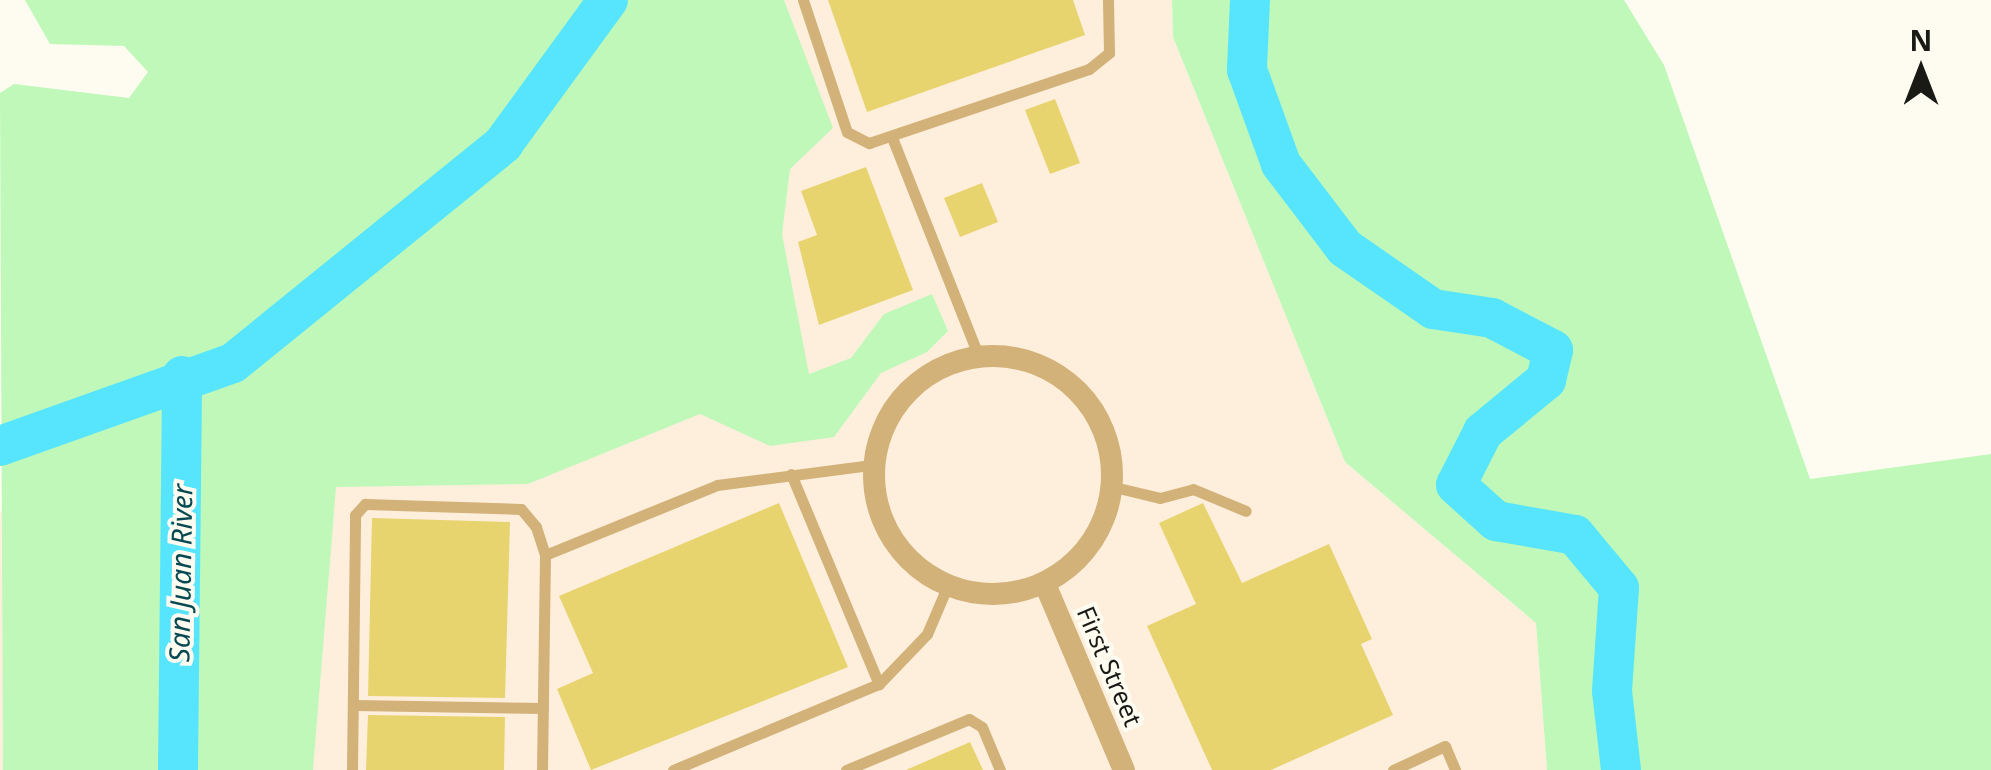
<!DOCTYPE html>
<html>
<head>
<meta charset="utf-8">
<style>
  body { margin:0 }
  #map { position:relative; width:1991px; height:770px; overflow:hidden; background:#fefcf1; font-family:"Noto Sans",sans-serif }
  div>[style] { position:absolute }
  .industrial>* { inset:0; background:#feefdc }
  .green>* { inset:0; background:#bff8b9 }
  .river>* { height:40px; margin:-20px; padding:0 20px; transform-origin:20px; border-radius:20px; background:#57e5fd }
  .building>* { inset:0; background:#e8d46f }
  .service>* { height:11px; margin:-5.5px; padding:0 5.5px; transform-origin:5.5px; border-radius:5.5px; background:#d3b27a }
  .minor>* { height:22px; margin:-11px; padding:0 11px; transform-origin:11px; border-radius:11px; background:#d3b27a }
  .minor>.ring { margin:-11px; padding:0; box-sizing:content-box; background:none; border:22px solid #d3b27a; border-radius:50% }
  span { translate:-50% -50%; white-space:nowrap; text-align:center; line-height:1.15; -webkit-text-stroke:8px #fefcf1; paint-order:stroke }
  .street-label { font-size:25px; color:#191915 }
  .water-label { font-size:28px; color:#074953; font-style:italic }
  .north { position:absolute; left:1871px; top:20px; width:100px; height:100px; -webkit-text-stroke:8px #fefcf1; paint-order:stroke; rotate:0deg; font-size:28px; font-weight:700; line-height:40px; text-align:center; color:#191915 }
  .north::after { content:''; display:block; margin:auto; width:35px; height:45px; background:#191915; clip-path:polygon(50% 0,100% 100%,50% 72%,0 100%) }
</style>
</head>
<body>
<div id="map">
  <div class="industrial">
    <i style="clip-path:polygon(734px 0,1172px 0,1173px 37px,1345px 462px,1536px 623px,1547px 770px,0 770px,0 513px)"></i>
  </div>
  <div class="green">
    <i style="clip-path:polygon(25px 0,784px 0,833px 128px,790px 169px,782px 234px,809px 374px,851px 358px,884px 314px,932px 294px,948px 331px,927px 352px,881px 373px,834px 437px,770px 446px,700px 414px,528px 484px,336px 487px,313px 770px,3px 770px,0 93px,14px 84px,129px 98px,148px 72px,124px 46px,50px 44px)"></i>
    <i style="clip-path:polygon(1172px 0,1624px 0,1664px 65px,1810px 479px,1991px 454px,1991px 770px,1547px 770px,1536px 623px,1345px 462px,1173px 37px)"></i>
  </div>
  <div class="river">
    <i style="left:1250px;top:0;width:70px;rotate:92.5deg"></i>
    <i style="left:1247px;top:70px;width:100px;rotate:70.1deg"></i>
    <i style="left:1281px;top:164px;width:106px;rotate:52.7deg"></i>
    <i style="left:1345px;top:248px;width:107px;rotate:34.7deg"></i>
    <i style="left:1433px;top:309px;width:60px;rotate:8.7deg"></i>
    <i style="left:1492px;top:318px;width:69px;rotate:27.7deg"></i>
    <i style="left:1553px;top:350px;width:31px;rotate:103deg"></i>
    <i style="left:1546px;top:380px;width:82px;rotate:140.5deg"></i>
    <i style="left:1483px;top:432px;width:59px;rotate:117deg"></i>
    <i style="left:1456px;top:485px;width:54px;rotate:42deg"></i>
    <i style="left:1496px;top:521px;width:80px;rotate:10deg"></i>
    <i style="left:1575px;top:535px;width:69px;rotate:50.3deg"></i>
    <i style="left:1619px;top:588px;width:103px;rotate:93.9deg"></i>
    <i style="left:1612px;top:691px;width:80px;rotate:83.5deg"></i>
    <i style="left:0;top:446px;width:247px;rotate:-19.6deg"></i>
    <i style="left:233px;top:363px;width:348px;rotate:-39deg"></i>
    <i style="left:503px;top:144px;width:178px;rotate:-53.9deg"></i>
    <i style="left:178px;top:770px;width:394px;rotate:-89.4deg"></i>
  </div>
  <div class="building">
    <i style="clip-path:polygon(828px 0,1073px 0,1085px 35px,867px 112px)"></i>
    <i style="clip-path:polygon(1055px 99px,1080px 163px,1050px 174px,1025px 110px)"></i>
    <i style="clip-path:polygon(866px 167px,913px 290px,819px 325px,798px 242px,817px 235px,801px 191px)"></i>
    <i style="clip-path:polygon(982px 183px,998px 222px,960px 237px,944px 198px)"></i>
    <i style="clip-path:polygon(779px 503px,848px 667px,591px 770px,557px 689px,593px 673px,559px 596px)"></i>
    <i style="clip-path:polygon(1203px 503px,1242px 583px,1329px 544px,1372px 639px,1361px 644px,1393px 715px,1271px 770px,1212px 770px,1147px 626px,1196px 604px,1159px 523px)"></i>
    <i style="clip-path:polygon(372px 518px,510px 522px,505px 698px,368px 696px)"></i>
    <i style="clip-path:polygon(368px 715px,505px 717px,504px 770px,366px 770px)"></i>
    <i style="clip-path:polygon(970px 742px,983px 770px,906px 770px)"></i>
  </div>
  <div class="service">
    <i style="left:803px;top:0;width:139px;rotate:71.6deg"></i>
    <i style="left:847px;top:132px;width:25px;rotate:27deg"></i>
    <i style="left:869px;top:143px;width:232px;rotate:-18.6deg"></i>
    <i style="left:1089px;top:69px;width:26px;rotate:-39deg"></i>
    <i style="left:1109px;top:53px;width:53px;rotate:-91.1deg"></i>
    <i style="left:893px;top:140px;width:231px;rotate:68.4deg"></i>
    <i style="left:791px;top:474px;width:228px;rotate:67.3deg"></i>
    <i style="left:1114px;top:487px;width:47px;rotate:13.4deg"></i>
    <i style="left:1160px;top:498px;width:34px;rotate:-15deg"></i>
    <i style="left:1193px;top:489px;width:57px;rotate:22.5deg"></i>
    <i style="left:545px;top:555px;width:186px;rotate:-22.1deg"></i>
    <i style="left:717px;top:485px;width:156px;rotate:-7.4deg"></i>
    <i style="left:353px;top:705px;width:190px;rotate:0.9deg"></i>
    <i style="left:352px;top:770px;width:255px;rotate:-89.3deg"></i>
    <i style="left:355px;top:515px;width:15px;rotate:-48deg"></i>
    <i style="left:365px;top:504px;width:156px;rotate:1.8deg"></i>
    <i style="left:521px;top:509px;width:23px;rotate:50deg"></i>
    <i style="left:536px;top:527px;width:29px;rotate:72deg"></i>
    <i style="left:545px;top:555px;width:215px;rotate:90.8deg"></i>
    <i style="left:673px;top:770px;width:223px;rotate:-22.7deg"></i>
    <i style="left:879px;top:684px;width:69px;rotate:-46.2deg"></i>
    <i style="left:927px;top:634px;width:51px;rotate:-66.9deg"></i>
    <i style="left:846px;top:770px;width:133px;rotate:-22.5deg"></i>
    <i style="left:969px;top:719px;width:15px;rotate:32deg"></i>
    <i style="left:982px;top:727px;width:47px;rotate:67.3deg"></i>
    <i style="left:1393px;top:770px;width:57px;rotate:-24.8deg"></i>
    <i style="left:1445px;top:746px;width:26px;rotate:67deg"></i>
  </div>
  <div class="minor">
    <i class="ring" style="left:874px;top:356px;width:216px;height:216px"></i>
    <i style="left:1045px;top:584px;width:202px;rotate:67deg"></i>
  </div>
  <div class="street-label">
    <span style="left:1110px;top:666px;rotate:67deg">First Street</span>
  </div>
  <div class="water-label">
    <span style="left:180px;top:573px;rotate:-89deg">San Juan River</span>
  </div>
  <div class="north">N</div>
</div>
</body>
</html>
